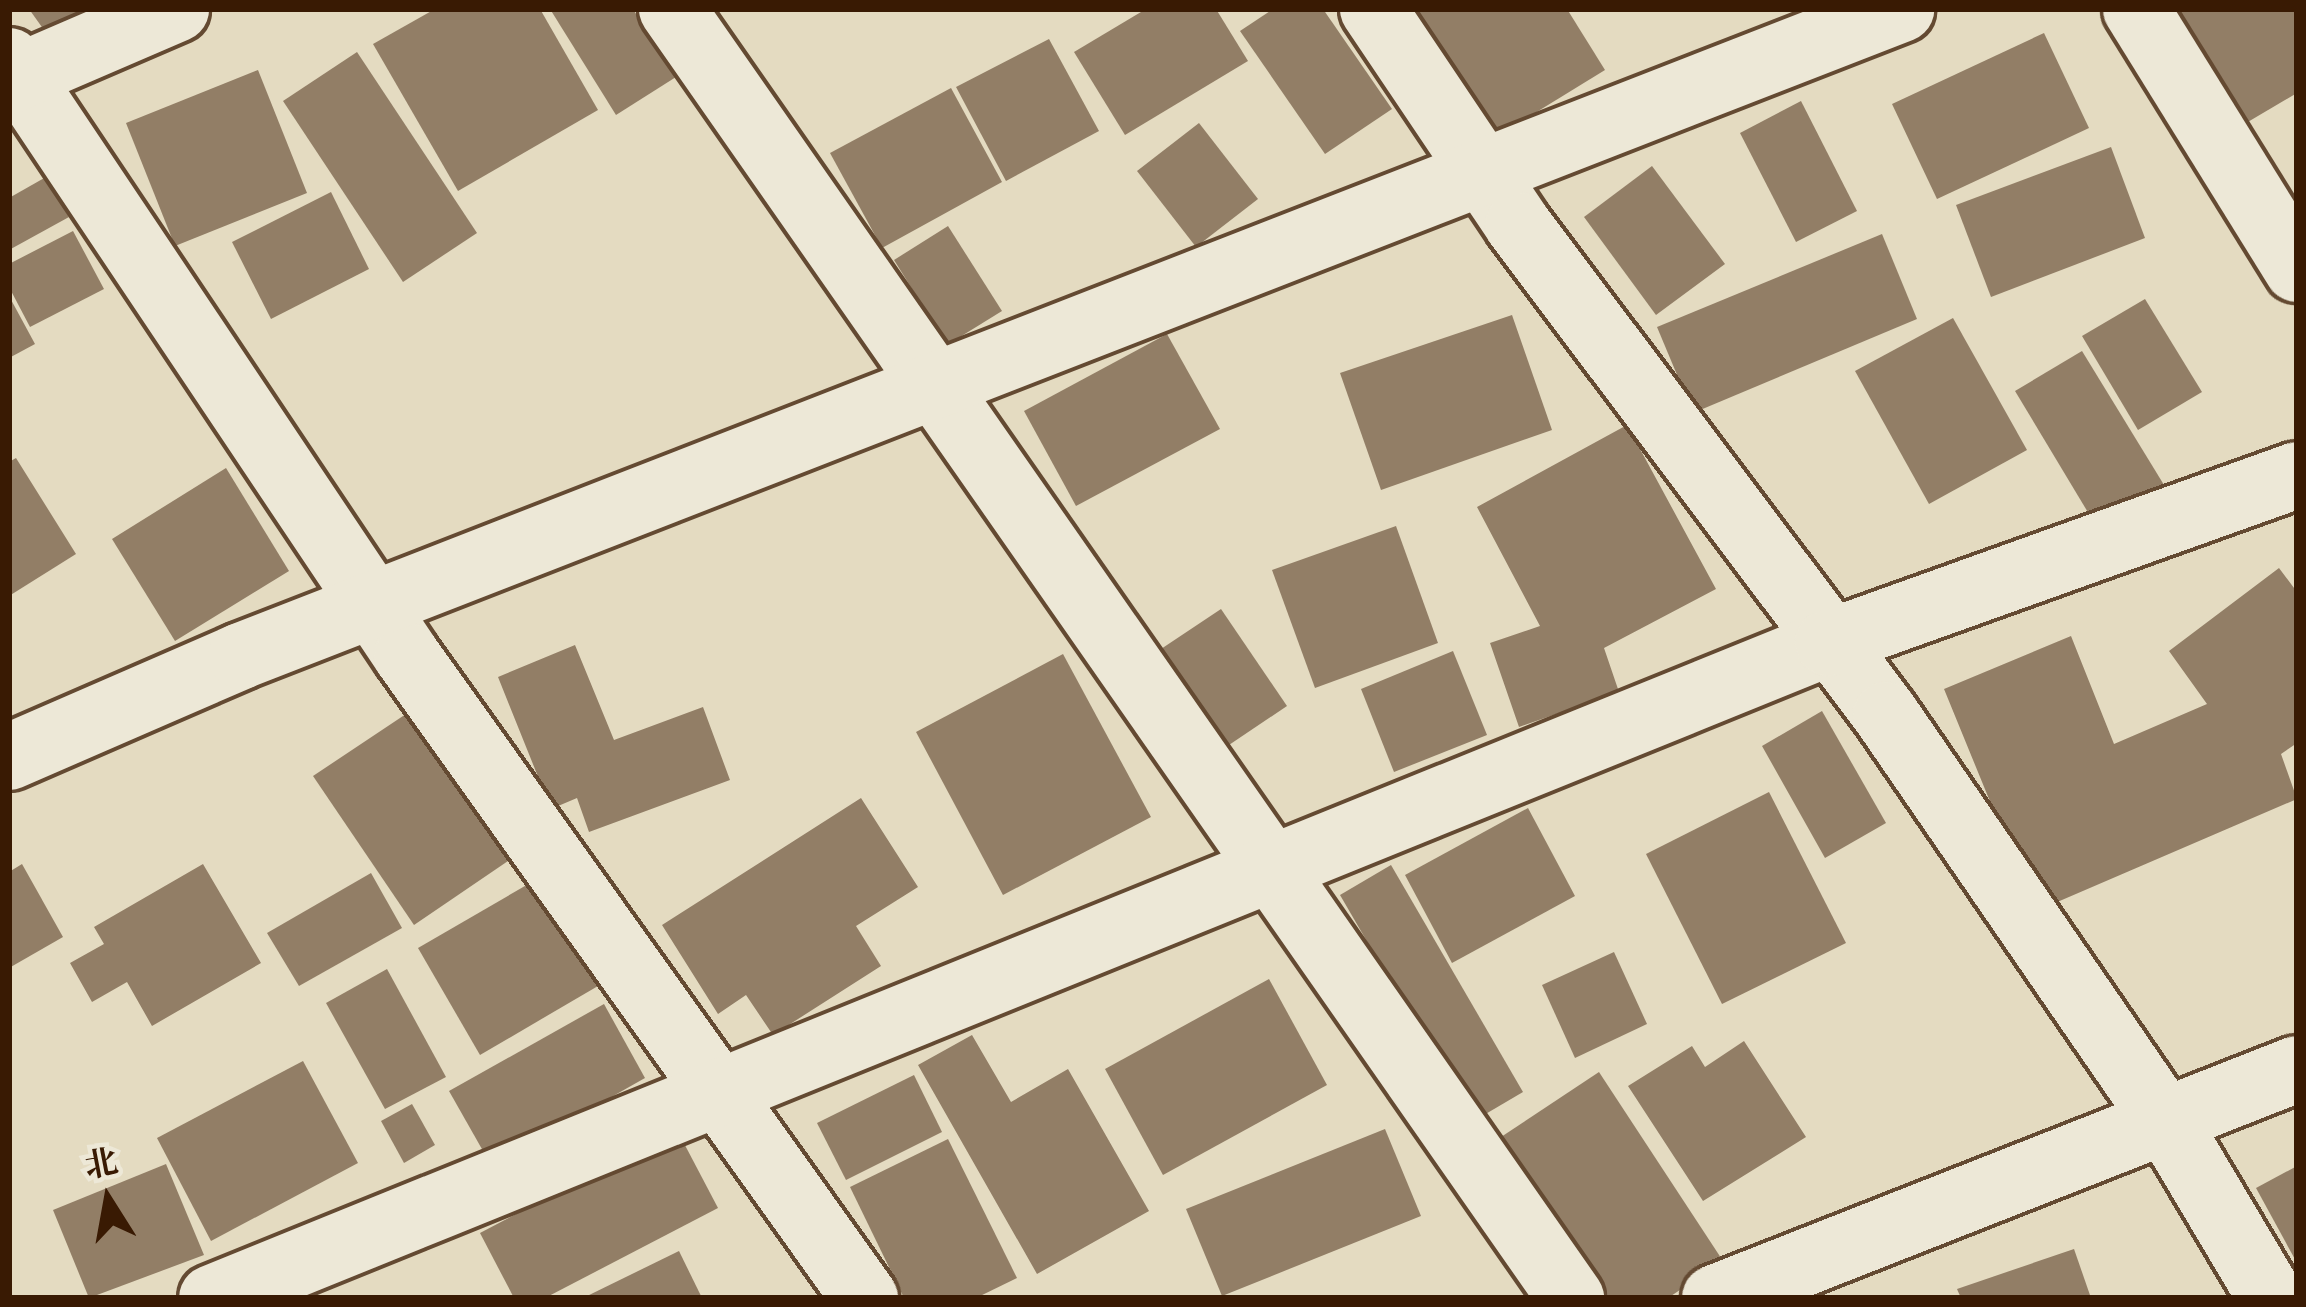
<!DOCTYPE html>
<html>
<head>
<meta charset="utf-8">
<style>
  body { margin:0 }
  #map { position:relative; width:2306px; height:1307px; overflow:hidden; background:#e4dbc1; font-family:"Libre Caslon Text","Noto Serif SC",serif }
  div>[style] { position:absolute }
  .building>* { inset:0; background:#927e66 }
  .roads { filter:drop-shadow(3px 0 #644a32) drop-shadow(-3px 0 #644a32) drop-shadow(0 3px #644a32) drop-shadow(0 -3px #644a32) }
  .street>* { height:66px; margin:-33px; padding:0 33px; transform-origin:33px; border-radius:33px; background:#ede8d7 }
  span { translate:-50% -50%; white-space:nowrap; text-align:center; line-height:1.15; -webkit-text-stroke:9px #ede8d7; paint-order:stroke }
  .frame { position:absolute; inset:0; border:12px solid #391a03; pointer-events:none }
  .north { position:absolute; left:48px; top:1139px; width:120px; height:120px; -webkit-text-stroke:9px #ede8d7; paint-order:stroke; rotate:349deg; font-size:33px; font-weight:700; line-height:48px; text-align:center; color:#391a03 }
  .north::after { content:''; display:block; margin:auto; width:42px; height:54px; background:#391a03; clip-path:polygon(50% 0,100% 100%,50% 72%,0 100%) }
</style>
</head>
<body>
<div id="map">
  <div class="building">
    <i style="clip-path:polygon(29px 9px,87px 9px,49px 37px)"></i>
    <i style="clip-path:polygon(435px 9px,540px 9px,598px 110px,458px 191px,373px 44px)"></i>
    <i style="clip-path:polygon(550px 9px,633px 9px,676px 77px,616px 115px)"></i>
    <i style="clip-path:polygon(1146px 9px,1216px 9px,1248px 61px,1125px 135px,1074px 52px)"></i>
    <i style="clip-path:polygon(1273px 9px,1323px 9px,1392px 109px,1325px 154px,1240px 31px)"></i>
    <i style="clip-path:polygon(1416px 9px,1567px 9px,1605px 70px,1496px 137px)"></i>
    <i style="clip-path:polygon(2170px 9px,2297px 9px,2297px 93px,2241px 126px)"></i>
    <i style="clip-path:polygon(2044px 33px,2089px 128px,1937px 199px,1892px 104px)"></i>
    <i style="clip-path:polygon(1049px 39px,1099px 131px,1006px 181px,956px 87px)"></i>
    <i style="clip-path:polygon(357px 52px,477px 233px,403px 282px,283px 101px)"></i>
    <i style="clip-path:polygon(258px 70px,307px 193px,175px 246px,126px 123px)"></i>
    <i style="clip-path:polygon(951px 88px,1002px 182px,882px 248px,830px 153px)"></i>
    <i style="clip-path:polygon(1801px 101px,1857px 211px,1796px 242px,1740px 133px)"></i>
    <i style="clip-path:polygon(1199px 123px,1258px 199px,1196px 247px,1137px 171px)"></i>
    <i style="clip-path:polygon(2111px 147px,2145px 238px,1991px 297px,1956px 205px)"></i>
    <i style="clip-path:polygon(1652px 166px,1725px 264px,1656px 315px,1584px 217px)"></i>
    <i style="clip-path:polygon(46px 177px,69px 217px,9px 250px,9px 198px)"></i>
    <i style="clip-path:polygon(331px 192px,369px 269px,271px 319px,232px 242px)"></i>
    <i style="clip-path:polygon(948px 226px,1002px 311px,947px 345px,894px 260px)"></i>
    <i style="clip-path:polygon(73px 231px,104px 289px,30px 327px,9px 287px,9px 264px)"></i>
    <i style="clip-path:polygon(1882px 234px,1917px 319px,1693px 413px,1657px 327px)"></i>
    <i style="clip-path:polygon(9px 296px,35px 344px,9px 358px)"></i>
    <i style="clip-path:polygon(2145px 299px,2202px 392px,2138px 430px,2082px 336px)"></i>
    <i style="clip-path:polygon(1512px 315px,1552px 430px,1381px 490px,1340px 373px)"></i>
    <i style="clip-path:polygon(1953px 318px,2027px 450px,1929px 504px,1855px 371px)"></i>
    <i style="clip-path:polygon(1167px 334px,1220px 429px,1076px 506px,1024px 411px)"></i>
    <i style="clip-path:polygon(2082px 351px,2172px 498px,2104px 539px,2015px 391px)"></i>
    <i style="clip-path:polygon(1627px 425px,1716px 589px,1604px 648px,1619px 692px,1519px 727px,1490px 643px,1540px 626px,1477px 507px)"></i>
    <i style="clip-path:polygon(16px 458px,76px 554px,9px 596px,9px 462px)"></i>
    <i style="clip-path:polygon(226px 468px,289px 571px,175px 641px,112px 539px)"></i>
    <i style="clip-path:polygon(1396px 526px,1438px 643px,1315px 688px,1272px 570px)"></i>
    <i style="clip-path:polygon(2279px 568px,2297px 592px,2297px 743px,2281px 754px,2297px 799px,2048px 906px,2028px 860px,2016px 865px,1944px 689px,2071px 636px,2114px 744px,2207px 704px,2169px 651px)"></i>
    <i style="clip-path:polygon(1221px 609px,1287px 706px,1226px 747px,1161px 649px)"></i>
    <i style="clip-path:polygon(575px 645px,614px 740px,703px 707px,730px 780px,589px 832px,577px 798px,551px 809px,498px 677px)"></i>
    <i style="clip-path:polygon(1453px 651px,1487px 735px,1394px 772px,1361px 689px)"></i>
    <i style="clip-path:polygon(1063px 654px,1151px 817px,1003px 895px,916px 732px)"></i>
    <i style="clip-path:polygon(1822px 711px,1886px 823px,1825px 858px,1762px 746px)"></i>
    <i style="clip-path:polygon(406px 714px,508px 861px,414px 925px,313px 776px)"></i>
    <i style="clip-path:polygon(1769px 792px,1846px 943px,1722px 1004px,1646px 854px)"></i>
    <i style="clip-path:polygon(861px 798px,918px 887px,856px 926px,881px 966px,773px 1035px,746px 995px,718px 1014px,662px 925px)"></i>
    <i style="clip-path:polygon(1528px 808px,1575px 896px,1452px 963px,1405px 875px)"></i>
    <i style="clip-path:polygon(22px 864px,63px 937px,9px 968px,9px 872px)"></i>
    <i style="clip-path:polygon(203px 864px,261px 963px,152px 1026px,127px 982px,92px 1002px,70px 963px,104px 944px,94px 927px)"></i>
    <i style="clip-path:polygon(1391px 865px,1523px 1092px,1472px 1122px,1340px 895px)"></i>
    <i style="clip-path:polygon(371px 873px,402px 928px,299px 986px,267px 933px)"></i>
    <i style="clip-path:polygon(537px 879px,598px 986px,480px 1055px,418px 948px)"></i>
    <i style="clip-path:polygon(1614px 952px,1647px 1024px,1575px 1058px,1542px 985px)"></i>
    <i style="clip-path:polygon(387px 969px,446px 1077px,385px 1109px,326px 1003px)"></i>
    <i style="clip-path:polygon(1269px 979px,1327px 1085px,1163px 1175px,1105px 1069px)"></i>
    <i style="clip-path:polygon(604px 1004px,645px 1078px,491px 1165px,449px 1091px)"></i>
    <i style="clip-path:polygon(972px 1035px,1011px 1102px,1068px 1069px,1149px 1211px,1037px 1274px,918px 1065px)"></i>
    <i style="clip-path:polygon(1744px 1041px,1806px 1137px,1703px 1201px,1628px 1086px,1692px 1046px,1705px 1067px)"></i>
    <i style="clip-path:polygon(303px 1061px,358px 1163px,211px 1241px,157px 1138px)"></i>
    <i style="clip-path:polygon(1599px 1072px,1723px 1261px,1668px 1298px,1604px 1298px,1498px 1139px)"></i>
    <i style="clip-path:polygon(914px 1075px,942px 1132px,846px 1180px,817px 1123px)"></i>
    <i style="clip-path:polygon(412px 1104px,435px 1145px,404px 1163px,381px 1121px)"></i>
    <i style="clip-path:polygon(1385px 1129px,1421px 1216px,1222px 1296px,1186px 1209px)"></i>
    <i style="clip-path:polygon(677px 1130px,718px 1208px,545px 1298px,514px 1298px,480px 1233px)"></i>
    <i style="clip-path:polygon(948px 1139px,1017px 1278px,976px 1298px,904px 1298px,850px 1187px)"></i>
    <i style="clip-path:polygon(166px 1164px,204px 1255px,89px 1298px,53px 1210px)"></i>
    <i style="clip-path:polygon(2297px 1166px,2297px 1263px,2256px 1188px)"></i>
    <i style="clip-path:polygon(2074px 1249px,2091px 1298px,1961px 1298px,1957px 1289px)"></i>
    <i style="clip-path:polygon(679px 1251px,702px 1298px,583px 1298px)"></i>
  </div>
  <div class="roads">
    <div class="street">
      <i style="left:672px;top:9px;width:1572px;rotate:55.11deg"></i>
      <i style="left:1373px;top:9px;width:260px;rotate:56.1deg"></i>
      <i style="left:1518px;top:225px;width:613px;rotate:53.09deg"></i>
      <i style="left:1886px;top:715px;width:499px;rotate:55.5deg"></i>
      <i style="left:2169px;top:1126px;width:200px;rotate:59.3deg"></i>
      <i style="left:2136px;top:9px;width:306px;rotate:58.2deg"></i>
      <i style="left:9px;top:61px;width:716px;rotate:56.22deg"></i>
      <i style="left:407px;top:656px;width:789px;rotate:54.5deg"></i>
      <i style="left:9px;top:81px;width:182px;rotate:-23.3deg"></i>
      <i style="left:9px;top:757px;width:253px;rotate:-23.5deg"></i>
      <i style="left:241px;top:656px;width:1782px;rotate:-21.29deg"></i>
      <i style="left:212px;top:1298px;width:1744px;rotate:-22.06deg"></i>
      <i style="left:1828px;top:643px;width:498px;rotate:-19.7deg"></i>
      <i style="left:1715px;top:1298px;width:625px;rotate:-21.48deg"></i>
    </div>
  </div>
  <div class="frame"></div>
  <div class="north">北</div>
</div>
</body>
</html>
